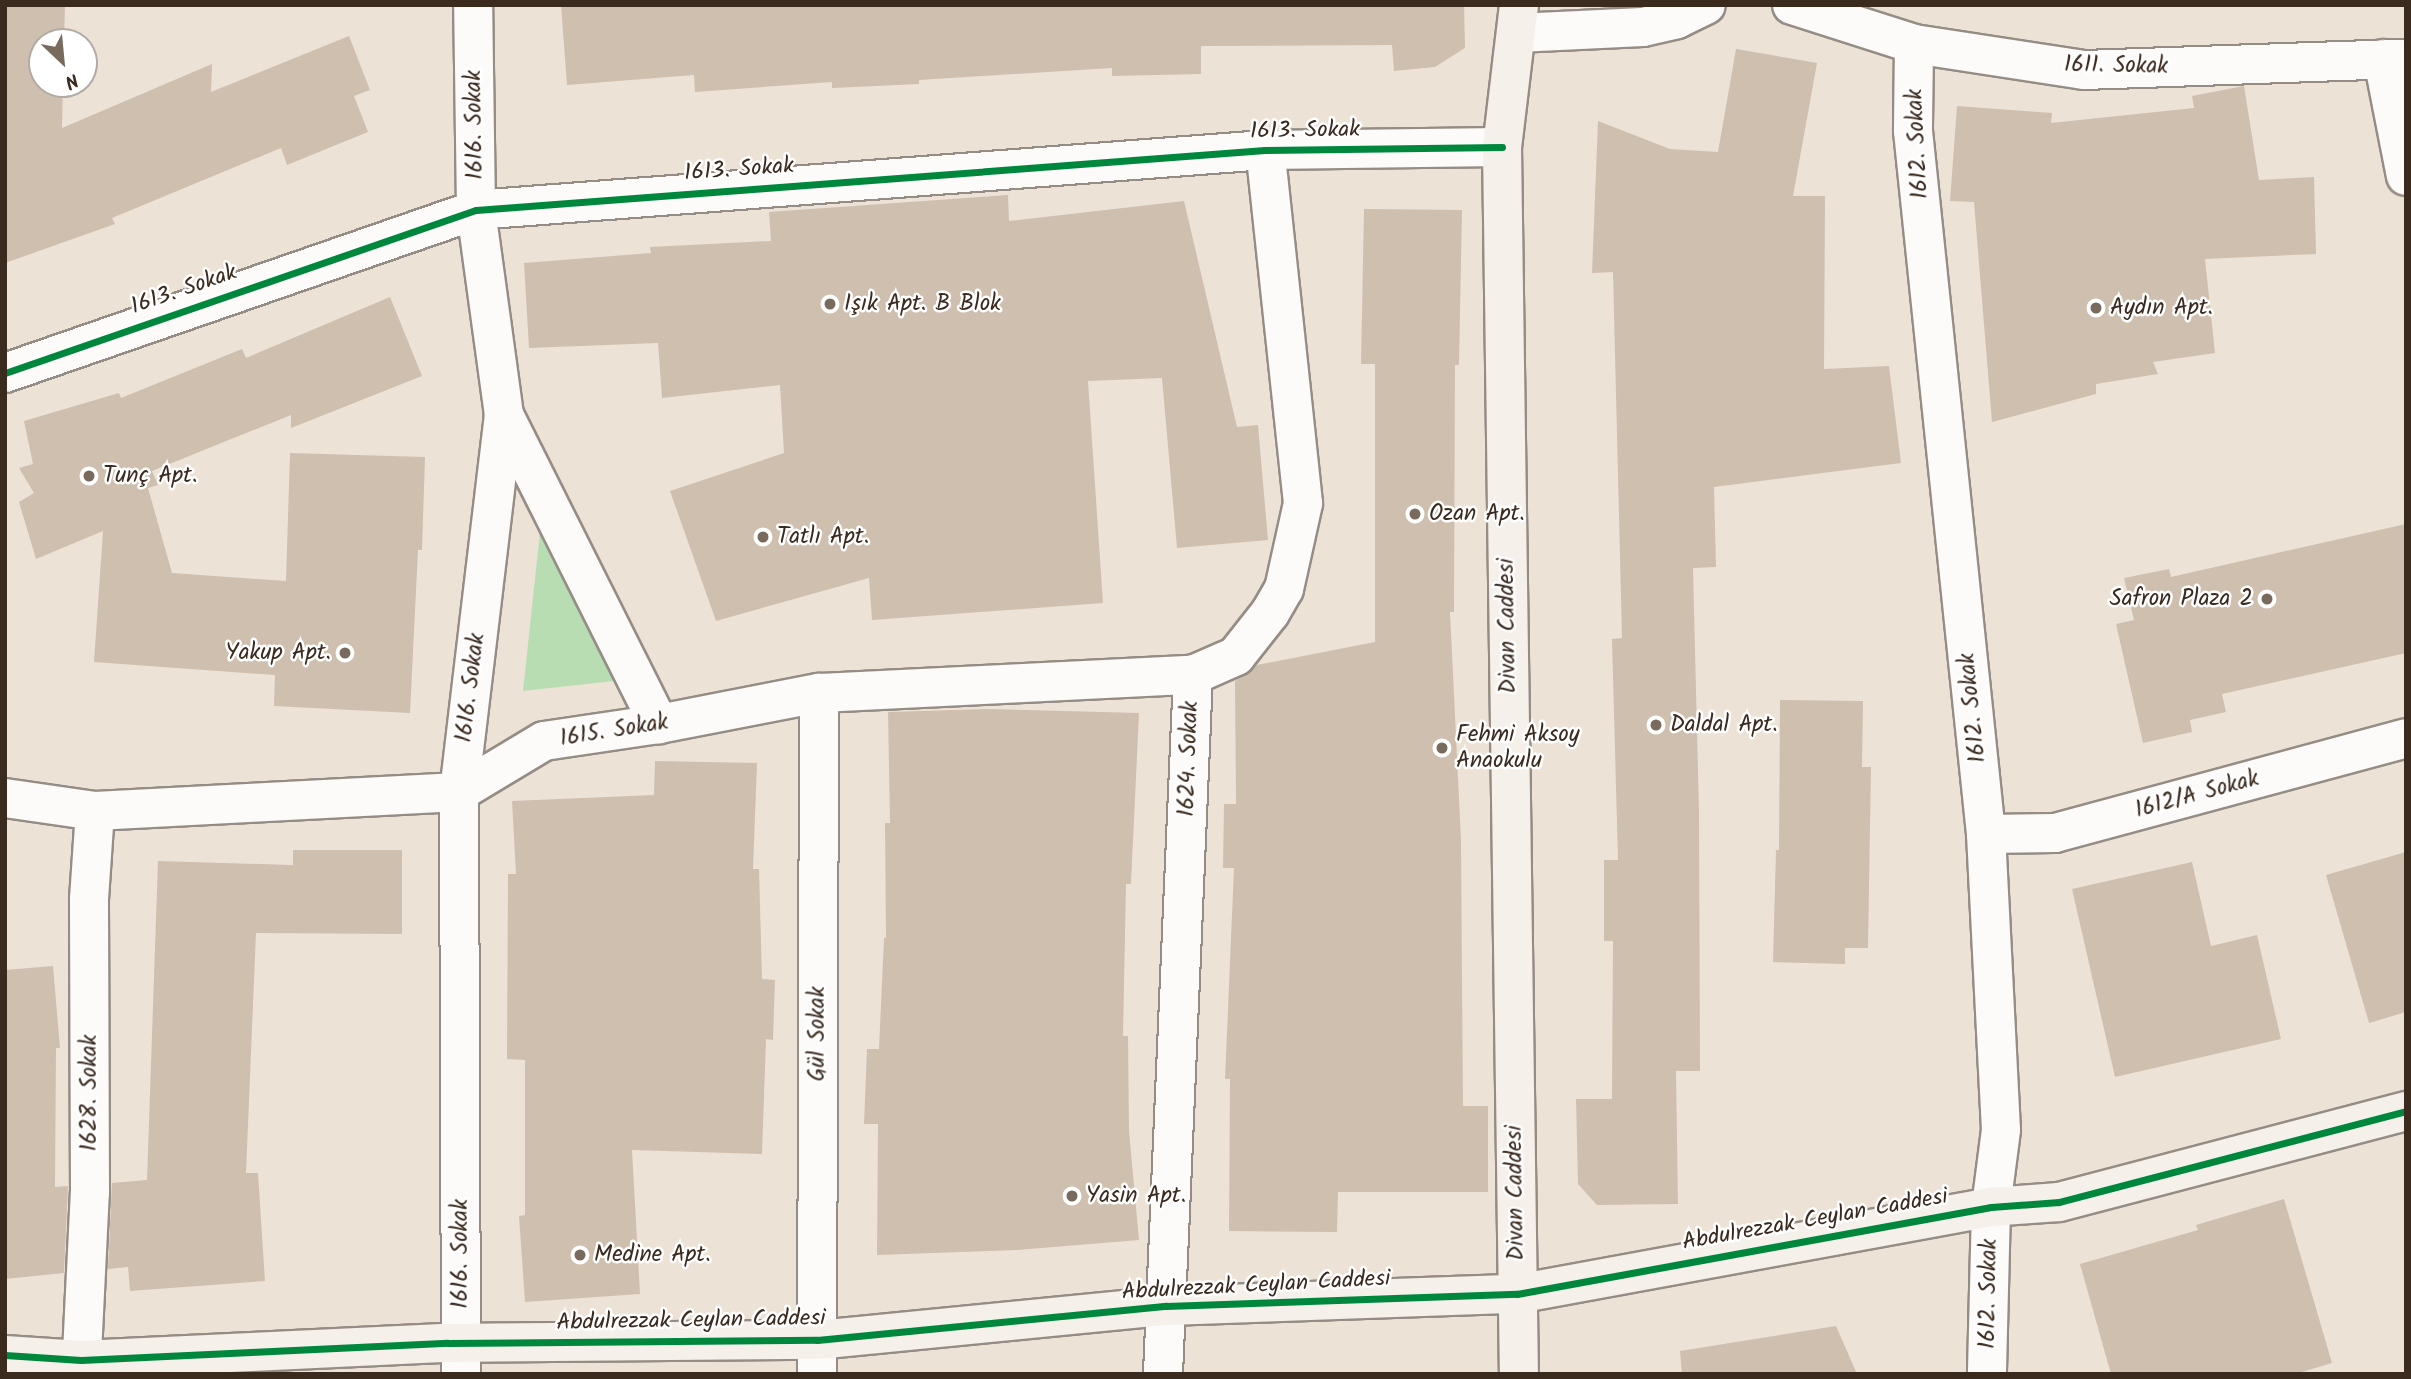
<!DOCTYPE html>
<html>
<head>
<meta charset="utf-8">
<style>
  body { margin:0 }
  #map { position:relative; width:2411px; height:1379px; overflow:hidden; background:#ede2d6; font-family:Kalam,sans-serif }
  div>[style] { position:absolute }
  .green>* { inset:0; background:#b9ddb2 }
  .building>* { inset:0; background:#cfbfaf }
  .roads { filter:drop-shadow(2px 0 #958d85) drop-shadow(-2px 0 #958d85) drop-shadow(0 2px #958d85) drop-shadow(0 -2px #958d85) }
  .street>* { height:38px; margin:-19px; padding:0 19px; transform-origin:19px; border-radius:19px; background:#fcfbf9 }
  .secondary>* { height:38px; margin:-19px; padding:0 19px; transform-origin:19px; border-radius:19px; background:#f5f0ea }
  .cycleway>* { height:7px; margin:-3.5px; padding:0 3.5px; transform-origin:3.5px; border-radius:3.5px; background:#00873e }
  .dots>* { width:19px; height:19px; translate:-50% -50%; box-sizing:border-box; border:4px solid #fff; border-radius:50% }
  span { translate:-50% -50%; white-space:nowrap; text-align:center; line-height:1.15; -webkit-text-stroke:5px #fff; paint-order:stroke }
  .street-label { font-size:23px; color:#3b2a1e }
  .poi-label { font-size:23px; color:#3b2a1e }
  .left { translate:0 -50%; text-align:left }
  .right { translate:-100% -50%; text-align:right }
  .frame { position:absolute; inset:0; border:7px solid #3b2a1e; pointer-events:none }
  .north { position:absolute; left:28px; top:28px; width:70px; height:70px; box-sizing:border-box; background:#fff; border:2px solid #b1aaa5; border-radius:50%; rotate:154deg; font-size:19px; font-weight:700; line-height:28px; text-align:center; color:#3b2a1e }
  .north::after { content:''; display:block; margin:auto; width:24px; height:32px; background:#796a5e; clip-path:polygon(50% 0,100% 100%,50% 72%,0 100%) }
</style>
</head>
<body>
<div id="map">
  <div class="green">
    <i style="clip-path:polygon(540px 532px,614px 681px,523px 691px)"></i>
  </div>
  <div class="building">
    <i style="clip-path:polygon(5px 5px,65px 5px,64px 42px,42px 42px,42px 84px,63px 84px,62px 128px,212px 64px,211px 92px,349px 36px,370px 90px,354px 96px,368px 132px,287px 165px,281px 148px,112px 218px,115px 224px,5px 263px)"></i>
    <i style="clip-path:polygon(561px 5px,1464px 5px,1465px 48px,1435px 67px,1394px 71px,1392px 45px,1201px 46px,1201px 74px,1112px 76px,1112px 68px,919px 80px,919px 84px,832px 88px,832px 82px,695px 92px,694px 75px,567px 85px)"></i>
    <i style="clip-path:polygon(1736px 49px,1817px 63px,1793px 196px,1825px 196px,1824px 369px,1889px 366px,1901px 463px,1714px 487px,1716px 567px,1693px 568px,1699px 812px,1700px 1071px,1676px 1071px,1678px 1204px,1597px 1205px,1578px 1184px,1576px 1099px,1612px 1099px,1613px 941px,1604px 941px,1604px 860px,1618px 860px,1612px 639px,1622px 638px,1613px 272px,1592px 273px,1598px 121px,1670px 149px,1718px 152px)"></i>
    <i style="clip-path:polygon(2244px 86px,2259px 180px,2314px 177px,2316px 254px,2205px 259px,2215px 353px,2153px 362px,2158px 374px,2096px 384px,2096px 394px,1992px 422px,1974px 202px,1950px 201px,1957px 106px,2052px 113px,2051px 123px,2194px 108px,2192px 96px)"></i>
    <i style="clip-path:polygon(1008px 195px,1009px 221px,1184px 201px,1237px 427px,1258px 425px,1268px 540px,1177px 548px,1162px 378px,1088px 381px,1103px 603px,872px 620px,869px 578px,716px 621px,670px 491px,784px 453px,780px 385px,662px 398px,658px 343px,529px 348px,524px 263px,651px 253px,650px 247px,771px 241px,769px 212px)"></i>
    <i style="clip-path:polygon(1364px 209px,1462px 210px,1459px 365px,1455px 365px,1454px 612px,1450px 612px,1461px 840px,1463px 1106px,1488px 1106px,1488px 1192px,1338px 1192px,1337px 1232px,1229px 1231px,1230px 1079px,1225px 1079px,1234px 868px,1223px 868px,1224px 804px,1236px 804px,1235px 681px,1257px 665px,1375px 642px,1375px 364px,1361px 364px)"></i>
    <i style="clip-path:polygon(390px 297px,422px 376px,291px 428px,291px 415px,152px 471px,158px 485px,148px 488px,172px 573px,286px 581px,290px 453px,425px 457px,422px 550px,418px 550px,410px 713px,274px 706px,275px 675px,94px 662px,103px 531px,36px 559px,19px 502px,34px 493px,19px 468px,33px 464px,24px 421px,119px 393px,121px 398px,242px 349px,246px 358px)"></i>
    <i style="clip-path:polygon(2406px 524px,2406px 653px,2222px 694px,2226px 712px,2190px 720px,2192px 732px,2143px 743px,2116px 624px,2134px 620px,2124px 578px,2169px 569px,2171px 577px)"></i>
    <i style="clip-path:polygon(1780px 700px,1863px 701px,1862px 767px,1871px 767px,1868px 948px,1845px 948px,1845px 964px,1773px 962px,1776px 850px,1779px 850px)"></i>
    <i style="clip-path:polygon(988px 709px,1139px 713px,1131px 884px,1126px 884px,1123px 1036px,1128px 1036px,1129px 1131px,1139px 1240px,1017px 1250px,877px 1255px,878px 1124px,864px 1124px,867px 1049px,879px 1049px,884px 938px,886px 938px,885px 823px,890px 823px,888px 712px)"></i>
    <i style="clip-path:polygon(655px 761px,757px 763px,753px 869px,759px 869px,762px 979px,775px 980px,773px 1040px,766px 1039px,762px 1154px,632px 1150px,640px 1294px,525px 1302px,519px 1216px,525px 1215px,525px 1060px,507px 1059px,508px 874px,516px 874px,512px 801px,654px 795px)"></i>
    <i style="clip-path:polygon(293px 850px,402px 850px,402px 934px,256px 933px,246px 1173px,258px 1173px,265px 1281px,130px 1291px,128px 1267px,108px 1269px,112px 1183px,147px 1180px,158px 861px,293px 865px)"></i>
    <i style="clip-path:polygon(2406px 852px,2406px 1012px,2369px 1023px,2326px 875px)"></i>
    <i style="clip-path:polygon(2192px 862px,2211px 946px,2257px 935px,2281px 1039px,2115px 1077px,2072px 889px)"></i>
    <i style="clip-path:polygon(53px 966px,60px 1048px,56px 1048px,55px 1187px,68px 1186px,64px 1273px,5px 1279px,5px 970px)"></i>
    <i style="clip-path:polygon(2284px 1199px,2332px 1363px,2295px 1374px,2111px 1374px,2080px 1264px,2198px 1230px,2196px 1225px)"></i>
    <i style="clip-path:polygon(1836px 1326px,1857px 1374px,1682px 1374px,1680px 1351px)"></i>
  </div>
  <div class="roads">
    <div class="street">
      <i style="left:1792px;top:5px;width:128px;rotate:17.7deg"></i>
      <i style="left:1914px;top:44px;width:172px;rotate:8.7deg"></i>
      <i style="left:2084px;top:70px;width:322px;rotate:-2deg"></i>
      <i style="left:1517px;top:33px;width:126px;rotate:-2.7deg"></i>
      <i style="left:1643px;top:27px;width:35px;rotate:-13deg"></i>
      <i style="left:1677px;top:19px;width:32px;rotate:-26deg"></i>
      <i style="left:1914px;top:44px;width:87px;rotate:90.7deg"></i>
      <i style="left:1913px;top:131px;width:707px;rotate:84.07deg"></i>
      <i style="left:1986px;top:834px;width:296px;rotate:87.1deg"></i>
      <i style="left:2001px;top:1130px;width:78px;rotate:97.4deg"></i>
      <i style="left:1991px;top:1207px;width:167px;rotate:91.4deg"></i>
      <i style="left:2383px;top:59px;width:119px;rotate:78.9deg"></i>
      <i style="left:5px;top:373px;width:498px;rotate:-19.1deg"></i>
      <i style="left:476px;top:210px;width:791px;rotate:-4.35deg"></i>
      <i style="left:1265px;top:150px;width:237px;rotate:-0.7deg"></i>
      <i style="left:504px;top:415px;width:346px;rotate:63.4deg"></i>
      <i style="left:5px;top:798px;width:91px;rotate:8.2deg"></i>
      <i style="left:95px;top:811px;width:364px;rotate:-3deg"></i>
      <i style="left:459px;top:792px;width:99px;rotate:-31deg"></i>
      <i style="left:544px;top:741px;width:116px;rotate:-8.4deg"></i>
      <i style="left:659px;top:724px;width:163px;rotate:-11deg"></i>
      <i style="left:819px;top:693px;width:374px;rotate:-2.8deg"></i>
      <i style="left:1986px;top:834px;width:69px;rotate:-0.8deg"></i>
      <i style="left:2055px;top:833px;width:364px;rotate:-15.1deg"></i>
      <i style="left:81px;top:1374px;width:182px;rotate:-87.2deg"></i>
      <i style="left:90px;top:1192px;width:293px;rotate:-90.2deg"></i>
      <i style="left:89px;top:899px;width:88px;rotate:-86.1deg"></i>
      <i style="left:461px;top:1374px;width:582px;rotate:-90.2deg"></i>
      <i style="left:459px;top:792px;width:380px;rotate:-83.2deg"></i>
      <i style="left:504px;top:415px;width:207px;rotate:-97.8deg"></i>
      <i style="left:476px;top:210px;width:205px;rotate:-90.8deg"></i>
      <i style="left:817px;top:1374px;width:681px;rotate:-89.83deg"></i>
      <i style="left:1163px;top:1374px;width:700px;rotate:-87.54deg"></i>
      <i style="left:1193px;top:675px;width:47px;rotate:-23.8deg"></i>
      <i style="left:1236px;top:656px;width:55px;rotate:-51.7deg"></i>
      <i style="left:1270px;top:613px;width:28px;rotate:-60deg"></i>
      <i style="left:1284px;top:589px;width:88px;rotate:-77.5deg"></i>
      <i style="left:1303px;top:503px;width:355px;rotate:-96.1deg"></i>
    </div>
    <div class="secondary">
      <i style="left:1519px;top:5px;width:143px;rotate:96.8deg"></i>
      <i style="left:1502px;top:147px;width:1227px;rotate:89.21deg"></i>
      <i style="left:5px;top:1355px;width:76px;rotate:3.8deg"></i>
      <i style="left:81px;top:1360px;width:367px;rotate:-2.7deg"></i>
      <i style="left:448px;top:1343px;width:369px;rotate:-0.5deg"></i>
      <i style="left:817px;top:1340px;width:351px;rotate:-5.6deg"></i>
      <i style="left:1166px;top:1306px;width:351px;rotate:-2deg"></i>
      <i style="left:1517px;top:1294px;width:482px;rotate:-10.4deg"></i>
      <i style="left:1991px;top:1207px;width:68px;rotate:-4.2deg"></i>
      <i style="left:2059px;top:1202px;width:359px;rotate:-14.7deg"></i>
    </div>
  </div>
  <div class="cycleway">
    <i style="left:5px;top:373px;width:498px;rotate:-19.1deg"></i>
    <i style="left:476px;top:210px;width:791px;rotate:-4.35deg"></i>
    <i style="left:1265px;top:150px;width:237px;rotate:-0.7deg"></i>
    <i style="left:5px;top:1355px;width:76px;rotate:3.8deg"></i>
    <i style="left:81px;top:1360px;width:367px;rotate:-2.7deg"></i>
    <i style="left:448px;top:1343px;width:369px;rotate:-0.5deg"></i>
    <i style="left:817px;top:1340px;width:351px;rotate:-5.6deg"></i>
    <i style="left:1166px;top:1306px;width:351px;rotate:-2deg"></i>
    <i style="left:1517px;top:1294px;width:482px;rotate:-10.4deg"></i>
    <i style="left:1991px;top:1207px;width:68px;rotate:-4.2deg"></i>
    <i style="left:2059px;top:1202px;width:359px;rotate:-14.7deg"></i>
  </div>
  <div class="dots">
    <i style="left:830px;top:304px;background:#796a5e"></i>
    <i style="left:2096px;top:308px;background:#796a5e"></i>
    <i style="left:89px;top:476px;background:#796a5e"></i>
    <i style="left:1415px;top:514px;background:#796a5e"></i>
    <i style="left:763px;top:537px;background:#796a5e"></i>
    <i style="left:2267px;top:599px;background:#796a5e"></i>
    <i style="left:345px;top:653px;background:#796a5e"></i>
    <i style="left:1656px;top:725px;background:#796a5e"></i>
    <i style="left:1442px;top:748px;background:#796a5e"></i>
    <i style="left:1072px;top:1196px;background:#796a5e"></i>
    <i style="left:580px;top:1255px;background:#796a5e"></i>
  </div>
  <div class="street-label">
    <span style="left:2116px;top:66px;rotate:1deg">1611. Sokak</span>
    <span style="left:475px;top:125px;rotate:-91deg">1616. Sokak</span>
    <span style="left:1305px;top:131px;rotate:-1deg">1613. Sokak</span>
    <span style="left:1918px;top:144px;rotate:-93deg">1612. Sokak</span>
    <span style="left:739px;top:170px;rotate:-4deg">1613. Sokak</span>
    <span style="left:184px;top:290px;rotate:-19deg">1613. Sokak</span>
    <span style="left:1508px;top:626px;rotate:-91deg">Divan Caddesi</span>
    <span style="left:471px;top:688px;rotate:-83deg">1616. Sokak</span>
    <span style="left:1973px;top:708px;rotate:-96deg">1612. Sokak</span>
    <span style="left:614px;top:731px;rotate:-9deg">1615. Sokak</span>
    <span style="left:1189px;top:759px;rotate:-88deg">1624. Sokak</span>
    <span style="left:2197px;top:795px;rotate:-15deg">1612/A Sokak</span>
    <span style="left:818px;top:1034px;rotate:-90deg">Gül Sokak</span>
    <span style="left:90px;top:1093px;rotate:-90deg">1628. Sokak</span>
    <span style="left:1516px;top:1193px;rotate:-91deg">Divan Caddesi</span>
    <span style="left:1815px;top:1220px;rotate:-10deg">Abdulrezzak Ceylan Caddesi</span>
    <span style="left:461px;top:1254px;rotate:-90deg">1616. Sokak</span>
    <span style="left:1256px;top:1286px;rotate:-3deg">Abdulrezzak Ceylan Caddesi</span>
    <span style="left:1989px;top:1294px;rotate:-89deg">1612. Sokak</span>
    <span style="left:691px;top:1321px;rotate:-1deg">Abdulrezzak Ceylan Caddesi</span>
  </div>
  <div class="poi-label">
    <span class="left" style="left:844px;top:304px">Işık Apt. B Blok</span>
    <span class="left" style="left:2110px;top:308px">Aydın Apt.</span>
    <span class="left" style="left:103px;top:476px">Tunç Apt.</span>
    <span class="left" style="left:1429px;top:514px">Ozan Apt.</span>
    <span class="left" style="left:777px;top:537px">Tatlı Apt.</span>
    <span class="right" style="left:2253px;top:599px">Safron Plaza 2</span>
    <span class="right" style="left:331px;top:653px">Yakup Apt.</span>
    <span class="left" style="left:1670px;top:725px">Daldal Apt.</span>
    <span class="left" style="left:1456px;top:748px">Fehmi Aksoy<br>Anaokulu</span>
    <span class="left" style="left:1086px;top:1196px">Yasin Apt.</span>
    <span class="left" style="left:594px;top:1255px">Medine Apt.</span>
  </div>
  <div class="frame"></div>
  <div class="north">N</div>
</div>
</body>
</html>
